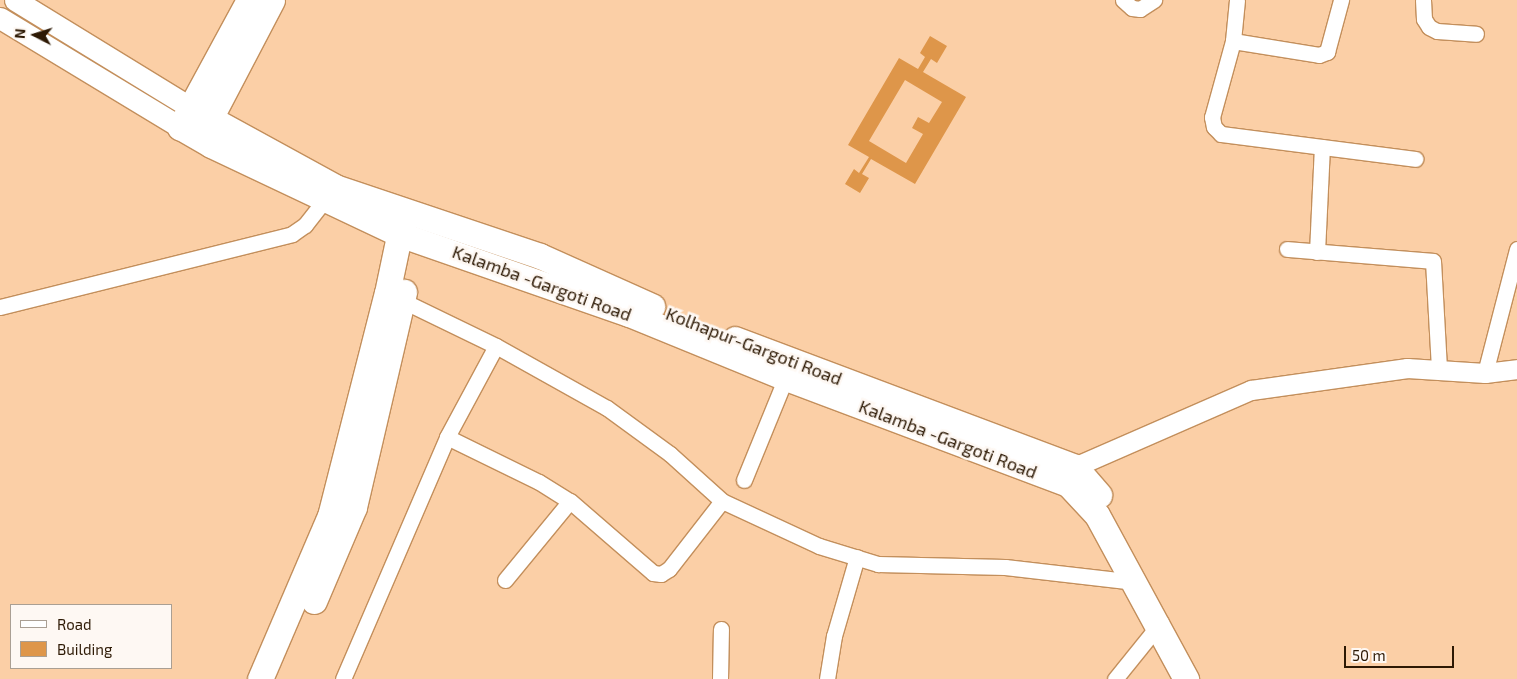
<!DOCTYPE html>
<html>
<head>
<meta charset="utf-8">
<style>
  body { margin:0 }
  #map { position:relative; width:1517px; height:679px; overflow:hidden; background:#fbcfa6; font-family:"Exo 2",sans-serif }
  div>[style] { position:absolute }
  .building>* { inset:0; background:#de964a }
  .roads { filter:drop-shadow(1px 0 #c38f5c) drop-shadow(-1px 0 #c38f5c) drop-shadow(0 1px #c38f5c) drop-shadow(0 -1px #c38f5c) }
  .minor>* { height:15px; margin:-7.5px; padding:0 7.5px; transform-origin:7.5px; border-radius:7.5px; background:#fff }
  .tertiary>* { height:19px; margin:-9.5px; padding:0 9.5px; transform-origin:9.5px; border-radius:9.5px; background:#fff }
  .secondary>* { height:21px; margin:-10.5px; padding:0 10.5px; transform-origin:10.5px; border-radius:10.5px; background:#fff }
  .primary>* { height:25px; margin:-12.5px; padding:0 12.5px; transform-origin:12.5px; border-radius:12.5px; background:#fff }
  span { translate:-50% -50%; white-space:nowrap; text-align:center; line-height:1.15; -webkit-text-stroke:5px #fef8f3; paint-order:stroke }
  .street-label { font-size:18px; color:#2d1904 }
  .legend { position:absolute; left:10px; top:604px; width:162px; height:65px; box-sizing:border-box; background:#fef8f3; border:1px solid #aa9f93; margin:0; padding:6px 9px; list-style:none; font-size:15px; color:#2d1904 }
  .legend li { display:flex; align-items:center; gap:10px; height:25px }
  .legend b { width:25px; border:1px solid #aa9f93 }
  .north { position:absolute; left:10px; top:10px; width:50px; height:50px; -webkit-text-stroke:4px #fef8f3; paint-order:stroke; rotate:275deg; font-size:14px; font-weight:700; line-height:20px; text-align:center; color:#2d1904 }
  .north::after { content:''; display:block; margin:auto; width:18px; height:22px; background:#2d1904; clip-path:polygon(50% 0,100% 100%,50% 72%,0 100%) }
  .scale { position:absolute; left:1344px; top:646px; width:110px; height:22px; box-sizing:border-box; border:2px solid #2d1904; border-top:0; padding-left:6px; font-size:15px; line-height:18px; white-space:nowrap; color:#2d1904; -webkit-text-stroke:4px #fef8f3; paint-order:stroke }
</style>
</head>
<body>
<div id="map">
  <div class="building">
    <i style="clip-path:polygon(evenodd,930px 36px,947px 46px,937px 63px,931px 59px,923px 72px,966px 97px,915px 184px,871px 159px,862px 174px,869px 178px,860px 193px,845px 184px,854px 169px,859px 173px,869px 157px,848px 145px,899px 58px,918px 69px,925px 57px,920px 53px,930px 36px,905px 80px,942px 102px,929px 123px,918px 117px,912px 128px,923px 134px,906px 163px,869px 141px,905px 80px)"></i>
  </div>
  <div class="roads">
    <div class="minor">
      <i style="left:1123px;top:0;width:12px;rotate:42deg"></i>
      <i style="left:1132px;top:8px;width:8px;rotate:7deg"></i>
      <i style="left:1140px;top:9px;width:17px;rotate:-33deg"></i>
      <i style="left:1237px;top:0;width:41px;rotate:95.6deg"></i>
      <i style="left:1233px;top:41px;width:79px;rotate:105.4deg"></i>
      <i style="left:1212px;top:117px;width:10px;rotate:79deg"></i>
      <i style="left:1214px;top:127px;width:10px;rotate:45deg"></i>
      <i style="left:1221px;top:134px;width:196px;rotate:7.3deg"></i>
      <i style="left:1423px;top:0;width:19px;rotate:87deg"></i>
      <i style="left:1424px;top:19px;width:9px;rotate:58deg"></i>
      <i style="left:1429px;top:27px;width:9px;rotate:27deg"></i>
      <i style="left:1437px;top:31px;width:39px;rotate:4deg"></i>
      <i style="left:1233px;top:41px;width:87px;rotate:9.2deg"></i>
      <i style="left:1319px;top:55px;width:9px;rotate:-21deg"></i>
      <i style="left:1327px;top:52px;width:54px;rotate:-74.9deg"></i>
      <i style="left:1287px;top:249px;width:146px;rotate:4.7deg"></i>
      <i style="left:1433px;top:261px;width:109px;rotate:86.8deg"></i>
      <i style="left:1317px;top:252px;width:105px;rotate:-87.3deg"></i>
      <i style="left:0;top:307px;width:301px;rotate:-14deg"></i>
      <i style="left:292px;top:234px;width:16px;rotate:-35deg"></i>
      <i style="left:305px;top:225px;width:39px;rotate:-52deg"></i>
      <i style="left:496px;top:346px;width:127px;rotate:29.2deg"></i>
      <i style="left:607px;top:408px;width:78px;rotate:36.1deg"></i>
      <i style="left:670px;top:454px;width:70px;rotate:42.1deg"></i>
      <i style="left:722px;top:501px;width:107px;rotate:24.9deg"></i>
      <i style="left:819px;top:546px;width:62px;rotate:17deg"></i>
      <i style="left:878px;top:564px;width:127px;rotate:1.4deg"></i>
      <i style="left:1005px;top:567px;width:131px;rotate:6.6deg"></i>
      <i style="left:1485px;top:373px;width:128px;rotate:-75.5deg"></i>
      <i style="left:447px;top:437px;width:102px;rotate:26.1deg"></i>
      <i style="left:539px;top:482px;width:36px;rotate:32deg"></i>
      <i style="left:570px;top:501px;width:110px;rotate:40.9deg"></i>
      <i style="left:653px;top:573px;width:8px;rotate:7deg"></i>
      <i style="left:661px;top:574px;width:9px;rotate:-32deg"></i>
      <i style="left:669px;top:569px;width:86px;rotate:-52.1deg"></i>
      <i style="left:744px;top:480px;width:119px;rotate:-67.8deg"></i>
      <i style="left:505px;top:580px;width:102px;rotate:-50.6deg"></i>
      <i style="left:343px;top:679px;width:263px;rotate:-66.7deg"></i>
      <i style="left:447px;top:437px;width:103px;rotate:-61.7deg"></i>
      <i style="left:496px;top:346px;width:110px;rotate:-154.1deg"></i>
      <i style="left:720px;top:679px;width:50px;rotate:-88.9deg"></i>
      <i style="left:827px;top:679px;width:44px;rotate:-80.8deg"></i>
      <i style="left:834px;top:636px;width:82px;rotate:-73.8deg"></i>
      <i style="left:1115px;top:679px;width:73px;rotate:-51.1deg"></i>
    </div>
    <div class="tertiary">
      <i style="left:1063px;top:472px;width:205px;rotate:-23.6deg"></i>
      <i style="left:1251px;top:390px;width:158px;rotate:-8deg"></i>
      <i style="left:1407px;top:368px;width:78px;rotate:3.7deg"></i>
      <i style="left:1485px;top:373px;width:32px;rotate:-7deg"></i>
    </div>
    <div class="secondary">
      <i style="left:15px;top:0;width:206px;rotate:31.5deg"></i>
      <i style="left:0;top:18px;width:210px;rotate:31.2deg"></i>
    </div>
    <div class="primary">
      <i style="left:249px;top:0;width:145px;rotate:118.5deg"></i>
      <i style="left:180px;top:127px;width:36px;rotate:30deg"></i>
      <i style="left:211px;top:145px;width:208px;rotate:25.3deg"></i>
      <i style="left:399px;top:234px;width:244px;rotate:19.2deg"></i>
      <i style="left:629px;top:314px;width:170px;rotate:22.2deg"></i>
      <i style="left:786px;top:378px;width:301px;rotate:20.6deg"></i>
      <i style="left:1068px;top:484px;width:42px;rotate:46.9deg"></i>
      <i style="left:1097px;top:515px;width:187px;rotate:61.5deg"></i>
      <i style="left:191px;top:108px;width:164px;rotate:28.7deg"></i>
      <i style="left:335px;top:187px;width:216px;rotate:18.6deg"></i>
      <i style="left:540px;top:256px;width:123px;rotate:24.1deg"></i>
      <i style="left:202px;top:134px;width:151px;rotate:-62.4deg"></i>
      <i style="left:735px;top:339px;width:363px;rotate:20.6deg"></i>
      <i style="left:1075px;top:467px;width:37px;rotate:49deg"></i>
      <i style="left:314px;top:601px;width:102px;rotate:-66.9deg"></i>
      <i style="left:354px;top:507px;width:221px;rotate:-76.9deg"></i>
      <i style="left:260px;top:679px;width:177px;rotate:-66.8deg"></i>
      <i style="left:330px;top:516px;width:230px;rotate:-75.7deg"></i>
      <i style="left:387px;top:293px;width:78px;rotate:-78.1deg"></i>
    </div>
  </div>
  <div class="street-label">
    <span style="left:542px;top:283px;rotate:20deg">Kalamba -Gargoti Road</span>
    <span style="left:754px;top:346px;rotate:21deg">Kolhapur-Gargoti Road</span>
    <span style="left:948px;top:439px;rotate:21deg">Kalamba -Gargoti Road</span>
  </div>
  <ul class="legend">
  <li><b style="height:6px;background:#fff"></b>Road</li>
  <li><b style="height:14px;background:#de964a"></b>Building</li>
  </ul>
  <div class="north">N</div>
  <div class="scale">50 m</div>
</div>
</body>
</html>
